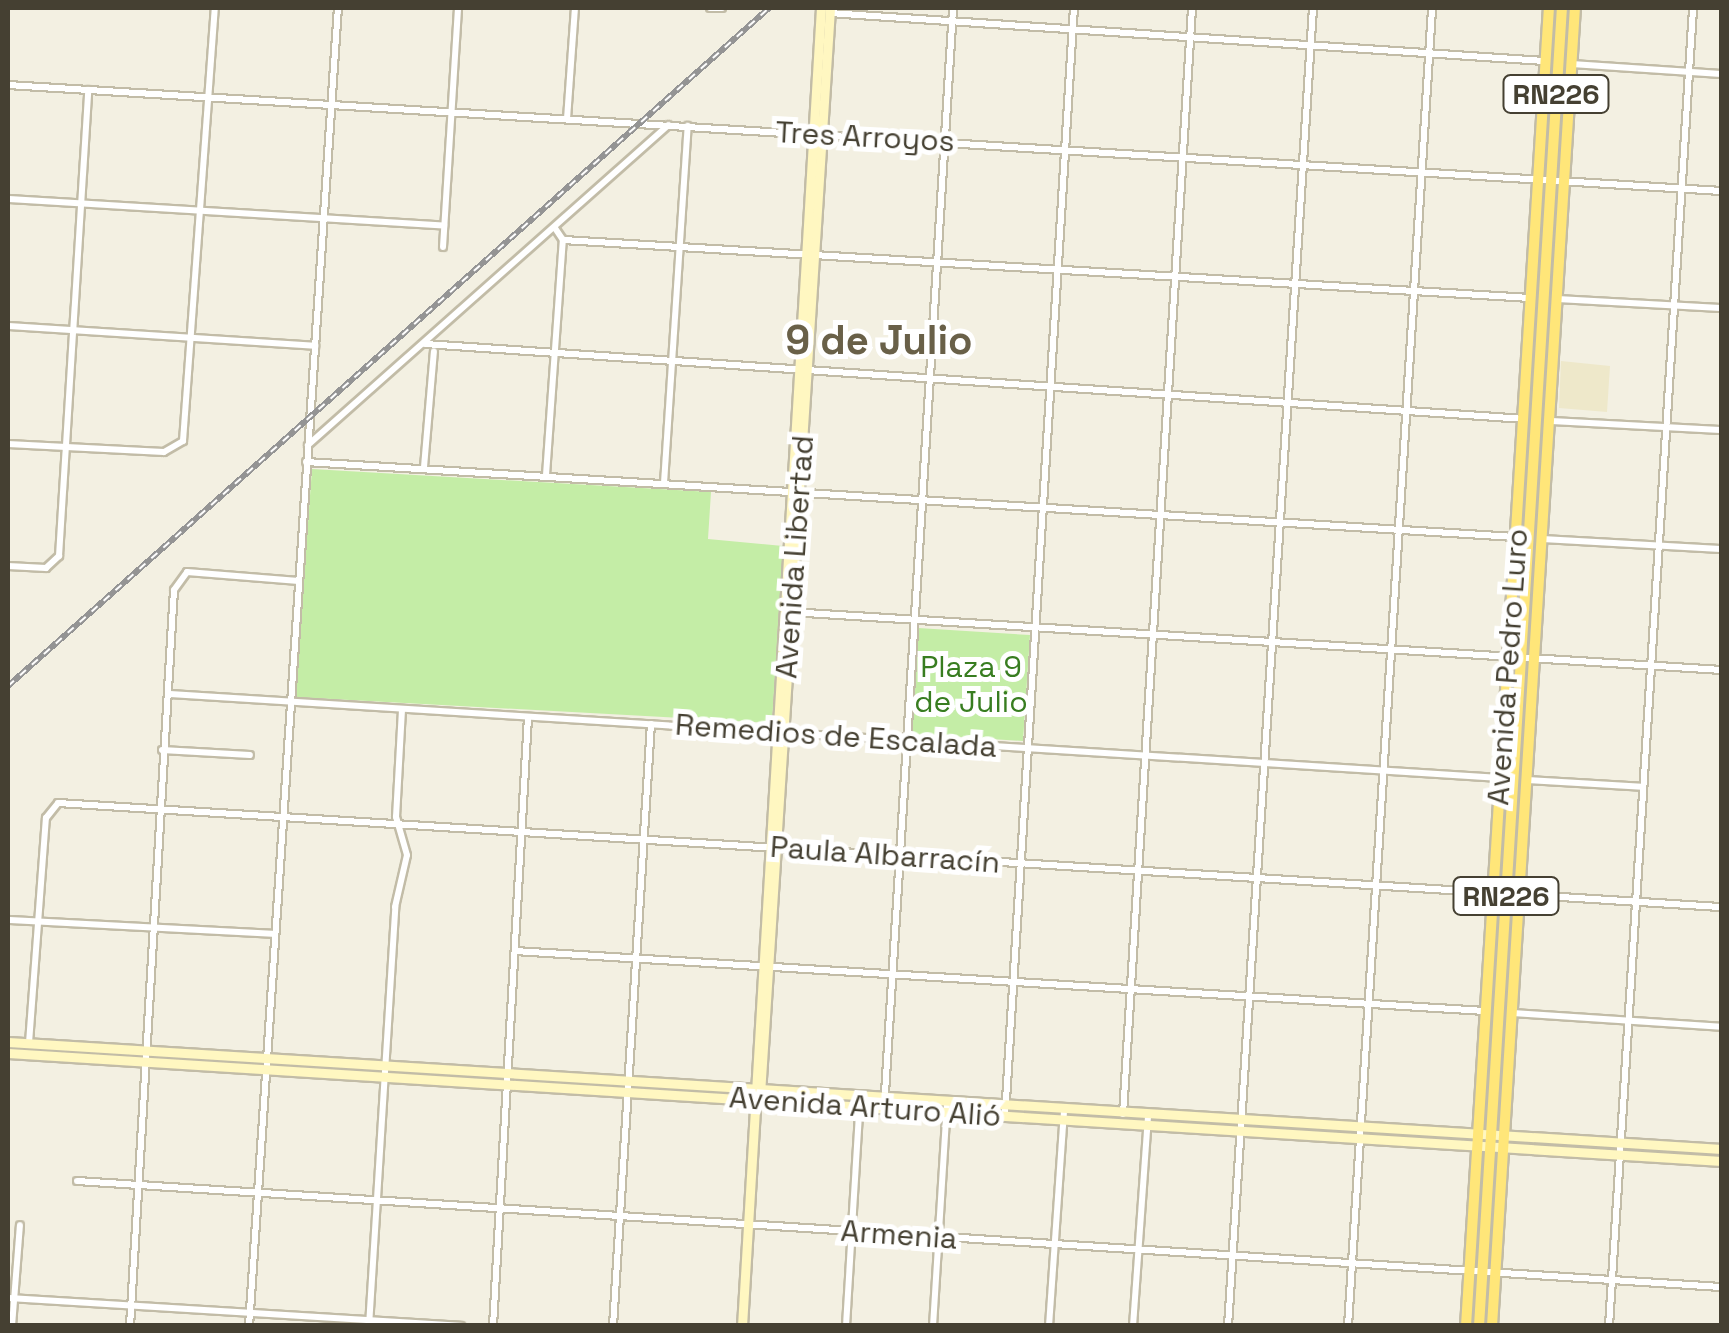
<!DOCTYPE html>
<html>
<head>
<meta charset="utf-8">
<style>
  body { margin:0 }
  #map { position:relative; width:1729px; height:1333px; overflow:hidden; background:#f3f0e2; font-family:"Space Grotesk",sans-serif }
  div>[style] { position:absolute }
  .education>* { inset:0; background:#eee8ca }
  .green>* { inset:0; background:#c4eda6 }
  .roads { filter:drop-shadow(2px 0 #c2bca7) drop-shadow(-2px 0 #c2bca7) drop-shadow(0 2px #c2bca7) drop-shadow(0 -2px #c2bca7) }
  .minor>* { height:6px; margin:-3px; padding:0 3px; transform-origin:3px; border-radius:3px; background:#fff }
  .secondary>* { height:9px; margin:-4.5px; padding:0 4.5px; transform-origin:4.5px; border-radius:4.5px; background:#fff7c1 }
  .trunk>* { height:10px; margin:-5px; padding:0 5px; transform-origin:5px; border-radius:5px; background:#ffe679 }
  .rail>* { height:6px; margin-top:-3px; transform-origin:0; background:repeating-linear-gradient(90deg,#fff 0 8px,#949494 0 16px); box-sizing:border-box; border-block:2px solid #949494 }
  span { translate:-50% -50%; white-space:nowrap; text-align:center; line-height:1.15; -webkit-text-stroke:10px #fff; paint-order:stroke }
  .shield-label span { padding:2px 8px; background:#fff; border:2px solid; border-radius:8px; -webkit-text-stroke-width:0 }
  .shield-label { font-size:28px; color:#454032; font-weight:700 }
  .street-label { font-size:30px; color:#454032 }
  .park-label { font-size:30px; color:#387d20 }
  .district-label { font-size:40px; color:#696048; font-weight:700 }
  .frame { position:absolute; inset:0; border:10px solid #454032; pointer-events:none }
</style>
</head>
<body>
<div id="map">
  <div class="education">
    <i style="clip-path:polygon(1561px 361px,1610px 366px,1607px 412px,1559px 408px)"></i>
  </div>
  <div class="green">
    <i style="clip-path:polygon(312px 469px,711px 492px,708px 539px,783px 546px,772px 723px,295px 697px)"></i>
    <i style="clip-path:polygon(918px 628px,1030px 635px,1023px 741px,912px 734px)"></i>
  </div>
  <div class="roads">
    <div class="minor">
      <i style="left:710px;top:8px;width:12px"></i>
      <i style="left:829px;top:13px;width:718px;rotate:3.84deg"></i>
      <i style="left:1571px;top:64px;width:151px;rotate:3.8deg"></i>
      <i style="left:8px;top:85px;width:1717px;rotate:3.54deg"></i>
      <i style="left:567px;top:119px;width:111px;rotate:-85.9deg"></i>
      <i style="left:8px;top:199px;width:437px;rotate:3.5deg"></i>
      <i style="left:563px;top:240px;width:969px;rotate:3.43deg"></i>
      <i style="left:443px;top:247px;width:239px;rotate:-86.4deg"></i>
      <i style="left:1556px;top:299px;width:166px;rotate:3.1deg"></i>
      <i style="left:8px;top:326px;width:308px;rotate:3.7deg"></i>
      <i style="left:425px;top:344px;width:1102px;rotate:3.9deg"></i>
      <i style="left:1550px;top:421px;width:172px;rotate:3deg"></i>
      <i style="left:8px;top:444px;width:156px;rotate:2.9deg"></i>
      <i style="left:164px;top:452px;width:22px;rotate:-30deg"></i>
      <i style="left:183px;top:441px;width:434px;rotate:-85.8deg"></i>
      <i style="left:308px;top:445px;width:482px;rotate:-41.6deg"></i>
      <i style="left:306px;top:462px;width:1211px;rotate:3.55deg"></i>
      <i style="left:424px;top:467px;width:116px;rotate:-85.1deg"></i>
      <i style="left:546px;top:475px;width:236px;rotate:-85.9deg"></i>
      <i style="left:563px;top:240px;width:14px;rotate:-124deg"></i>
      <i style="left:664px;top:483px;width:358px;rotate:-86.2deg"></i>
      <i style="left:1541px;top:539px;width:181px;rotate:3.2deg"></i>
      <i style="left:8px;top:566px;width:38px;rotate:3deg"></i>
      <i style="left:46px;top:568px;width:18px;rotate:-43deg"></i>
      <i style="left:59px;top:556px;width:467px;rotate:-86.4deg"></i>
      <i style="left:790px;top:612px;width:934px;rotate:3.56deg"></i>
      <i style="left:170px;top:694px;width:1333px;rotate:3.61deg"></i>
      <i style="left:162px;top:750px;width:88px;rotate:3.3deg"></i>
      <i style="left:1526px;top:780px;width:117px;rotate:3.4deg"></i>
      <i style="left:8px;top:920px;width:266px;rotate:3deg"></i>
      <i style="left:515px;top:951px;width:972px;rotate:3.54deg"></i>
      <i style="left:1512px;top:1013px;width:210px;rotate:3.8deg"></i>
      <i style="left:29px;top:1043px;width:226px;rotate:-85.7deg"></i>
      <i style="left:46px;top:818px;width:19px;rotate:-51deg"></i>
      <i style="left:58px;top:803px;width:1667px;rotate:3.58deg"></i>
      <i style="left:884px;top:1109px;width:1103px;rotate:-86.41deg"></i>
      <i style="left:1123px;top:1114px;width:1108px;rotate:-86.43deg"></i>
      <i style="left:1005px;top:1116px;width:1110px;rotate:-86.44deg"></i>
      <i style="left:77px;top:1181px;width:1648px;rotate:3.69deg"></i>
      <i style="left:8px;top:1298px;width:454px;rotate:3.5deg"></i>
      <i style="left:12px;top:1326px;width:101px;rotate:-85.5deg"></i>
      <i style="left:130px;top:1326px;width:737px;rotate:-86.58deg"></i>
      <i style="left:174px;top:590px;width:22px;rotate:-54deg"></i>
      <i style="left:187px;top:572px;width:112px;rotate:4.6deg"></i>
      <i style="left:249px;top:1326px;width:1321px;rotate:-86.14deg"></i>
      <i style="left:369px;top:1326px;width:420px;rotate:-86.4deg"></i>
      <i style="left:395px;top:907px;width:53px;rotate:-77deg"></i>
      <i style="left:407px;top:855px;width:40px;rotate:-106deg"></i>
      <i style="left:396px;top:817px;width:108px;rotate:-86.8deg"></i>
      <i style="left:493px;top:1326px;width:610px;rotate:-86.71deg"></i>
      <i style="left:613px;top:1326px;width:603px;rotate:-86.39deg"></i>
      <i style="left:846px;top:1326px;width:229px;rotate:-86.5deg"></i>
      <i style="left:933px;top:1326px;width:223px;rotate:-86.4deg"></i>
      <i style="left:1049px;top:1326px;width:217px;rotate:-86deg"></i>
      <i style="left:1133px;top:1326px;width:212px;rotate:-85.9deg"></i>
      <i style="left:1228px;top:1326px;width:1321px;rotate:-86.31deg"></i>
      <i style="left:1348px;top:1326px;width:1321px;rotate:-86.35deg"></i>
      <i style="left:1609px;top:1326px;width:1321px;rotate:-86.35deg"></i>
    </div>
    <div class="secondary">
      <i style="left:8px;top:1042px;width:1717px;rotate:3.57deg"></i>
      <i style="left:8px;top:1053px;width:1717px;rotate:3.61deg"></i>
      <i style="left:760px;top:1094px;width:1088px;rotate:-86.31deg"></i>
      <i style="left:742px;top:1326px;width:1320px;rotate:-86.57deg"></i>
    </div>
    <div class="trunk">
      <i style="left:1466px;top:1326px;width:1321px;rotate:-86.4deg"></i>
      <i style="left:1479px;top:1326px;width:1321px;rotate:-86.4deg"></i>
      <i style="left:1492px;top:1326px;width:1321px;rotate:-86.4deg"></i>
    </div>
  </div>
  <div class="rail">
    <i style="left:8px;top:686px;width:1019px;rotate:-41.7deg"></i>
  </div>
  <div class="shield-label">
    <span style="left:1556px;top:94px">RN226</span>
    <span style="left:1506px;top:896px">RN226</span>
  </div>
  <div class="street-label">
    <span style="left:865px;top:137px;rotate:3deg">Tres Arroyos</span>
    <span style="left:795px;top:557px;rotate:-86deg">Avenida Libertad</span>
    <span style="left:1508px;top:667px;rotate:-86deg">Avenida Pedro Luro</span>
    <span style="left:836px;top:736px;rotate:4deg">Remedios de Escalada</span>
    <span style="left:885px;top:855px;rotate:4deg">Paula Albarracín</span>
    <span style="left:865px;top:1107px;rotate:4deg">Avenida Arturo Alió</span>
    <span style="left:899px;top:1235px;rotate:4deg">Armenia</span>
  </div>
  <div class="park-label">
    <span style="left:971px;top:684px">Plaza 9<br>de Julio</span>
  </div>
  <div class="district-label">
    <span style="left:879px;top:341px">9 de Julio</span>
  </div>
  <div class="frame"></div>
</div>
</body>
</html>
